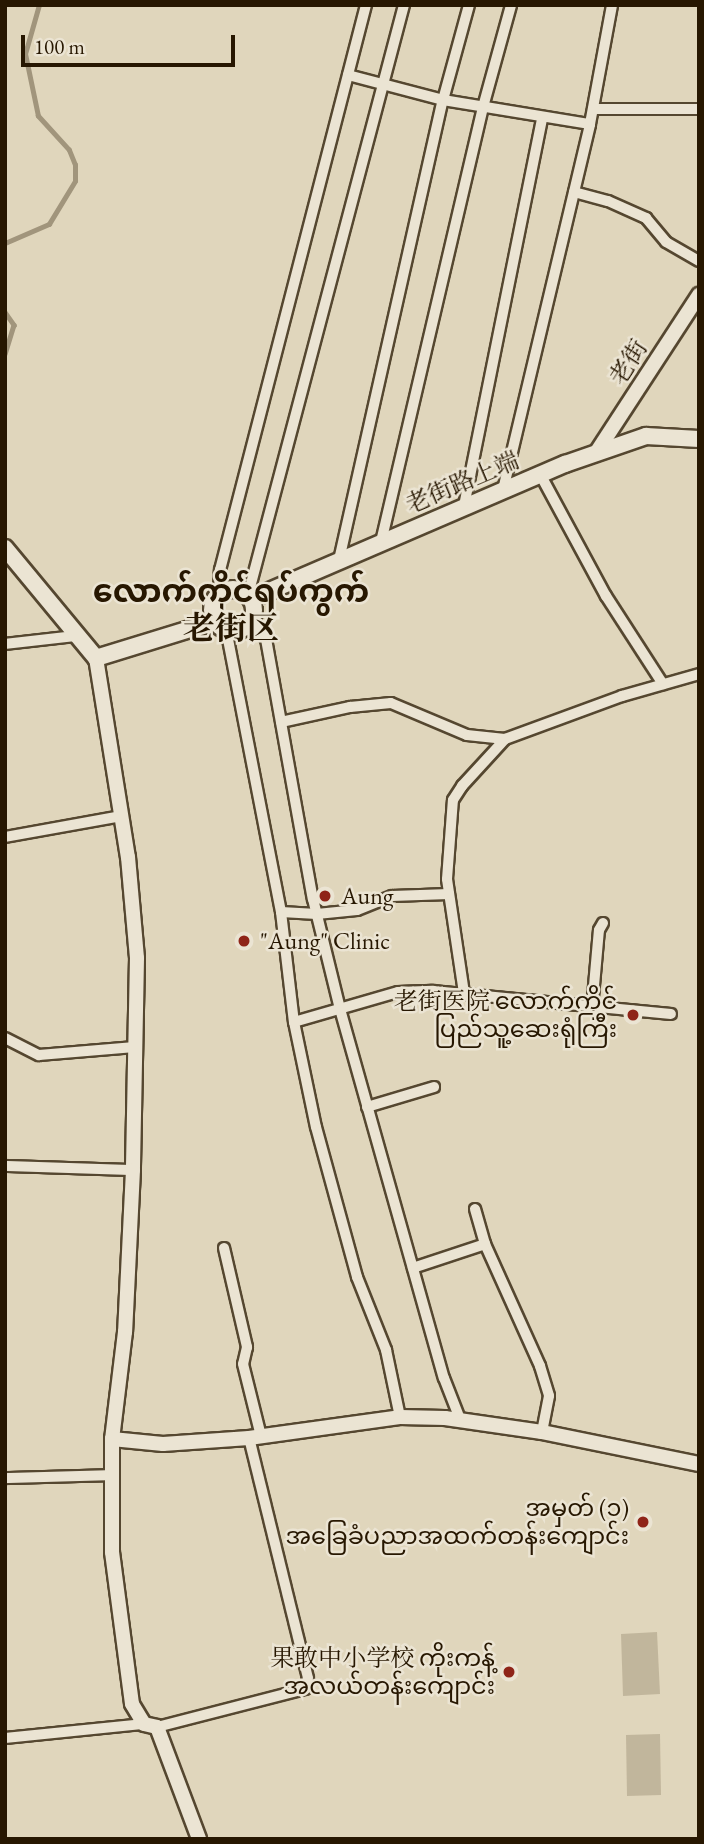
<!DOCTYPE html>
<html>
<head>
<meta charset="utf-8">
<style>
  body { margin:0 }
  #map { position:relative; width:704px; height:1844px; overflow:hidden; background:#e0d6bc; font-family:"EB Garamond","Noto Serif SC","Noto Sans Myanmar",serif }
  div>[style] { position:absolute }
  .green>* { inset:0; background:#c1b69c }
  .stream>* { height:4.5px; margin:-2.25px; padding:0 2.25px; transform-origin:2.25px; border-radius:2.25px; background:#a1957c }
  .roads { filter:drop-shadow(2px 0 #554730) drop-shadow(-2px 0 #554730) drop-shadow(0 2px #554730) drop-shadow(0 -2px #554730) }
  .minor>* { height:10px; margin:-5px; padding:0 5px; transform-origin:5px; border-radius:5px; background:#ebe4d3 }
  .tertiary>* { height:14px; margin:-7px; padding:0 7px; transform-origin:7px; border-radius:7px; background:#ebe4d3 }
  .secondary>* { height:16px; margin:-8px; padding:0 8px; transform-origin:8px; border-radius:8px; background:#ebe4d3 }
  .secondary>.ring { margin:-8px; padding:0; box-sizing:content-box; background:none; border:16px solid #ebe4d3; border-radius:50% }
  .dots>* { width:19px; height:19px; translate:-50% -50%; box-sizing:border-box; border:4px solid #ebe4d3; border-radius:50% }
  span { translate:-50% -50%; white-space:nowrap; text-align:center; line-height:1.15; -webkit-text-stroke:5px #ebe4d3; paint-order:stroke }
  .street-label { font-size:24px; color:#271701 }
  .poi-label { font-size:24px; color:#271701 }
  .left { translate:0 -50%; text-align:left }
  .right { translate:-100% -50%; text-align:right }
  .district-label { font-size:32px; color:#271701; font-weight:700 }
  .frame { position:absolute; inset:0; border:7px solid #271701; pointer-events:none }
  .scale { position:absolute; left:21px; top:35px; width:214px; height:32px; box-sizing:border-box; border:4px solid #271701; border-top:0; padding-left:9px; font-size:21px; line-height:24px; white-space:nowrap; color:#271701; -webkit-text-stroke:5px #ebe4d3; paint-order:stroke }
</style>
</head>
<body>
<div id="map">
  <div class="green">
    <i style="clip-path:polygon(657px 1632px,660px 1694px,623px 1696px,621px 1634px)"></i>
    <i style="clip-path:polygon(660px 1734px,661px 1795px,627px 1796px,626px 1735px)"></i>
  </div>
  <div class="stream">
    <i style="left:5px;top:243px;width:48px;rotate:-23.4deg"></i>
    <i style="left:49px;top:224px;width:50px;rotate:-58.8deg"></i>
    <i style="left:75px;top:181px;width:16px;rotate:-90deg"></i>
    <i style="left:75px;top:165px;width:16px;rotate:-112deg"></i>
    <i style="left:69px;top:150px;width:46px;rotate:-132.4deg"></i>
    <i style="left:38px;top:116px;width:63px;rotate:-101.8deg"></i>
    <i style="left:25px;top:54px;width:51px;rotate:-74.1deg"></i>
    <i style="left:5px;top:312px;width:16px;rotate:55deg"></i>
    <i style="left:14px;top:325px;width:30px;rotate:107deg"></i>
  </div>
  <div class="roads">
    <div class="minor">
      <i style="left:348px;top:75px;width:98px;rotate:14.7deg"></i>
      <i style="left:443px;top:100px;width:149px;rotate:9.3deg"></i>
      <i style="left:593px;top:109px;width:106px"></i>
      <i style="left:574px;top:192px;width:35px;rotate:15deg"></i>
      <i style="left:608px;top:201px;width:42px;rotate:24.1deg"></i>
      <i style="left:646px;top:218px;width:31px;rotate:50deg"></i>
      <i style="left:666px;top:242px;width:38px;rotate:30deg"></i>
      <i style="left:540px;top:474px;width:139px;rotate:61.6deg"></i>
      <i style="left:606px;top:596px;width:105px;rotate:57.1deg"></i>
      <i style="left:503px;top:490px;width:376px;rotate:-76.6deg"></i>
      <i style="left:590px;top:124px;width:121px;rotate:-79.5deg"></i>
      <i style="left:464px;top:506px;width:396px;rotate:-78.6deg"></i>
      <i style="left:381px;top:542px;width:447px;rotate:-76.8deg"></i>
      <i style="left:483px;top:107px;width:106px;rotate:-74.6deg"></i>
      <i style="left:339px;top:560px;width:472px;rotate:-77.3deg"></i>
      <i style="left:443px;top:100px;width:98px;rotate:-74.7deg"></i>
      <i style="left:219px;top:594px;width:24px;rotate:-88deg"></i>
      <i style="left:220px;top:570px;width:584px;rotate:-75.51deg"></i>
      <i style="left:248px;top:595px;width:610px;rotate:-75.19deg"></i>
      <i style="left:252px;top:617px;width:26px;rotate:58deg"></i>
      <i style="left:266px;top:639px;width:264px;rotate:79.8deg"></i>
      <i style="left:313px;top:899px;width:113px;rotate:76.2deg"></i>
      <i style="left:340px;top:1009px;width:383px;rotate:74.3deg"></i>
      <i style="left:444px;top:1378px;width:44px;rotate:68.7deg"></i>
      <i style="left:226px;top:629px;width:288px;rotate:79deg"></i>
      <i style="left:281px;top:912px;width:111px;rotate:83.3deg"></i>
      <i style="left:294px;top:1022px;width:107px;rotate:78.2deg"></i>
      <i style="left:316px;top:1127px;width:156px;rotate:74.7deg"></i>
      <i style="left:357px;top:1277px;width:79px;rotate:68.3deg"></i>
      <i style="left:386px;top:1350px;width:68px;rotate:78.2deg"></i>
      <i style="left:5px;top:644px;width:70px;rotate:-6.5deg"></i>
      <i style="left:281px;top:722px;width:71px;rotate:-12.3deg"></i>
      <i style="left:350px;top:707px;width:41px;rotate:-5.6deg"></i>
      <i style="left:391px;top:703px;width:82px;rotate:22.8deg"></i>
      <i style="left:467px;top:735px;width:38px;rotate:6deg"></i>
      <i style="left:5px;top:837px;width:119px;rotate:-10.2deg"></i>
      <i style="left:281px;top:912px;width:36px;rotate:3deg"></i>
      <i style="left:317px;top:914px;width:40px;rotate:-5.7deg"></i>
      <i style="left:357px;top:910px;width:38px;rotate:-22deg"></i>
      <i style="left:392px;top:896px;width:57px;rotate:-2deg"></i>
      <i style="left:464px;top:993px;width:115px;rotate:-98.5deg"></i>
      <i style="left:447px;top:879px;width:79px;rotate:-85.7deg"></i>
      <i style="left:453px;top:800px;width:17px;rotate:-57deg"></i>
      <i style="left:462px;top:786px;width:64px;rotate:-47.5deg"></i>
      <i style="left:505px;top:739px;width:125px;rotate:-20.2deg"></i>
      <i style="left:622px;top:696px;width:80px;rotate:-15.9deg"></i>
      <i style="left:592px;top:1008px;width:78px;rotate:-84.9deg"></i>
      <i style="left:599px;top:930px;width:8px;rotate:-60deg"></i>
      <i style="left:294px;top:1022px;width:108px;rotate:-16.1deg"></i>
      <i style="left:398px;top:992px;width:35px;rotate:-2deg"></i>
      <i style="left:433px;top:991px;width:239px;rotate:5.5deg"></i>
      <i style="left:5px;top:1038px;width:38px;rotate:27deg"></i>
      <i style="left:39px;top:1055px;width:96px;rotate:-4.8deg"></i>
      <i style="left:367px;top:1107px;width:70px;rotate:-16.6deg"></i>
      <i style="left:5px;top:1166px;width:128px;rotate:1.8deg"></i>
      <i style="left:475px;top:1209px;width:36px;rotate:74deg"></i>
      <i style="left:485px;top:1244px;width:134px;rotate:65.7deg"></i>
      <i style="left:540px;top:1366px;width:31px;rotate:73deg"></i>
      <i style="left:549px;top:1396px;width:37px;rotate:101deg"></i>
      <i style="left:224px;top:1248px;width:102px;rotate:76.9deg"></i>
      <i style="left:247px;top:1347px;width:17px;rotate:103deg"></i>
      <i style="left:243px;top:1364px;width:74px;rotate:76deg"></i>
      <i style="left:413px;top:1268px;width:76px;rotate:-18.4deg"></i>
      <i style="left:5px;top:1478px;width:105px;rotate:-1.6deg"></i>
      <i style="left:157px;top:1727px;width:153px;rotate:-14.4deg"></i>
      <i style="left:305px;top:1689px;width:11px;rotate:-75deg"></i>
      <i style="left:308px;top:1678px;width:247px;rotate:-103.8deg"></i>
      <i style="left:5px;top:1738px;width:140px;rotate:-5.8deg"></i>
    </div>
    <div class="tertiary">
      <i style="left:596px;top:453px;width:189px;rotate:-56.9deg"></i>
      <i style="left:96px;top:658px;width:202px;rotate:80.9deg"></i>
      <i style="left:128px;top:857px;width:101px;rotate:84.9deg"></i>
      <i style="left:137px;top:958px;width:212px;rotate:91.1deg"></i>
      <i style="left:133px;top:1170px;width:162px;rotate:92.8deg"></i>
      <i style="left:125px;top:1332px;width:108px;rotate:96.9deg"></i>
      <i style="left:112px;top:1439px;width:113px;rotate:90deg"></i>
      <i style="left:112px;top:1552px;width:153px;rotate:82.5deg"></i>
      <i style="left:132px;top:1704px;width:23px;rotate:59deg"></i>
      <i style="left:144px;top:1724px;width:13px;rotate:13deg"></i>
      <i style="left:157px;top:1727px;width:120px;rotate:69.4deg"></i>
      <i style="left:112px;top:1439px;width:51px;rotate:5.6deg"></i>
      <i style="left:163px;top:1444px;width:86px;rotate:-4deg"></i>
      <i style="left:249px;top:1438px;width:152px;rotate:-7.9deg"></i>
      <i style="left:400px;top:1417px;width:45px;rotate:1.3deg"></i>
      <i style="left:445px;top:1418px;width:98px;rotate:8.2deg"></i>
      <i style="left:542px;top:1432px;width:160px;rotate:11.5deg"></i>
    </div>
    <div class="secondary">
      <i style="left:5px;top:548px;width:143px;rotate:50.4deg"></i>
      <i style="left:96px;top:658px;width:126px;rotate:-17.1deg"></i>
      <i class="ring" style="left:212px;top:589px;width:26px;height:26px"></i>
      <i style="left:251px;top:599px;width:342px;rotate:-23.3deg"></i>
      <i style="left:565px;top:464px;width:86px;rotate:-19.1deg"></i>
      <i style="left:646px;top:436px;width:53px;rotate:3.2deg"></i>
    </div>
  </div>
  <div class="dots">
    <i style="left:325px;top:896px;background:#8f2418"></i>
    <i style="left:244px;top:941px;background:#8f2418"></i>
    <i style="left:633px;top:1015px;background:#8f2418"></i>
    <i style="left:643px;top:1522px;background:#8f2418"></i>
    <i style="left:509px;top:1672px;background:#8f2418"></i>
  </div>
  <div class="street-label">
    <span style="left:628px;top:362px;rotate:-57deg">老街</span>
    <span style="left:462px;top:482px;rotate:-23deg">老街路上端</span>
  </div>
  <div class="poi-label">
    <span class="left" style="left:341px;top:896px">Aung</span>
    <span class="left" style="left:260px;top:941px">"Aung" Clinic</span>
    <span class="right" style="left:617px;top:1015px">老街医院 လောက်ကိုင်<br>ပြည်သူ့ဆေးရုံကြီး</span>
    <span class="right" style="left:629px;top:1522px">အမှတ် (၁)<br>အခြေခံပညာအထက်တန်းကျောင်း</span>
    <span class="right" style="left:495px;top:1672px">果敢中小学校 ကိုးကန့်<br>အလယ်တန်းကျောင်း</span>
  </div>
  <div class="district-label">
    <span style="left:231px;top:610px">လောက်ကိုင်ရပ်ကွက်<br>老街区</span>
  </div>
  <div class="frame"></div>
  <div class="scale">100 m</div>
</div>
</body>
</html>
